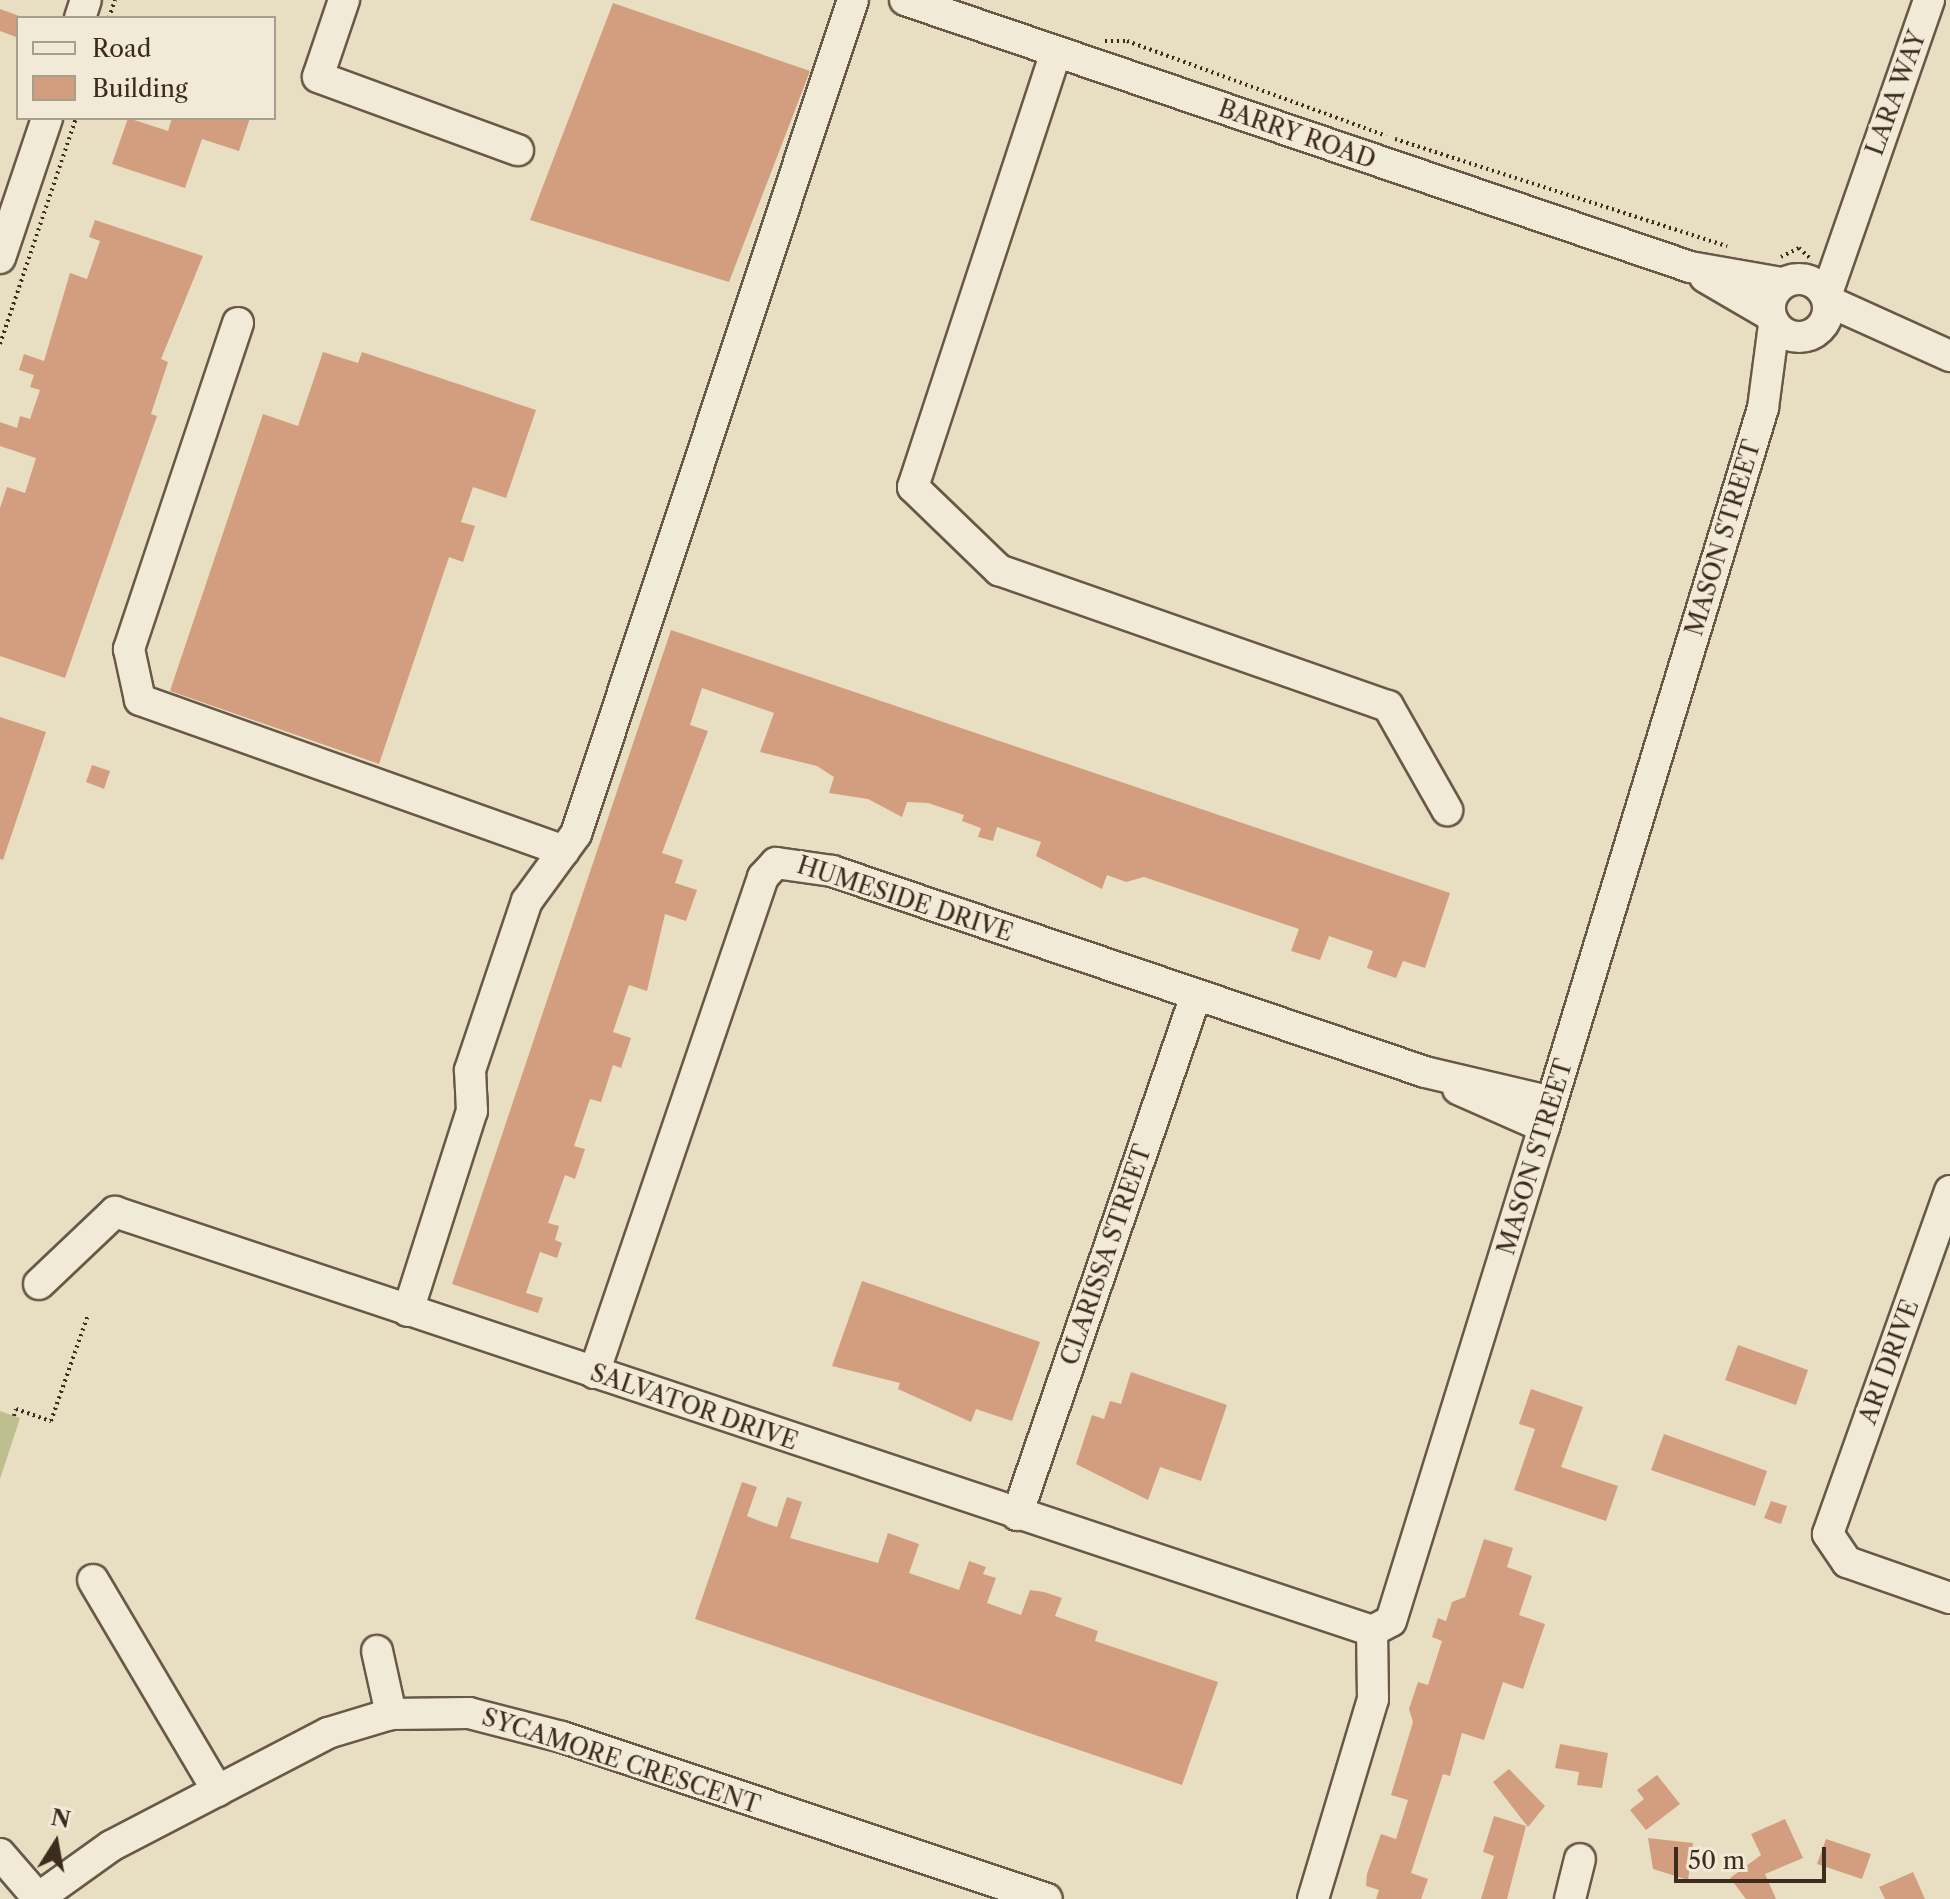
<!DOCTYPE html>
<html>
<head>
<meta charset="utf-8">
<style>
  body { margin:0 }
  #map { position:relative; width:1950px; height:1899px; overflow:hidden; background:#e8dfc2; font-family:"Libre Caslon Text",serif }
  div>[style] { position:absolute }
  .green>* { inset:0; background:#bebf8e }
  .building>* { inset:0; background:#d29e7f }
  .path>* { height:4px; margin-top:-2px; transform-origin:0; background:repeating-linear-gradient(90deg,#3d2c1e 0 2px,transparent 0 6px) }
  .roads { filter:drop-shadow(2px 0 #685947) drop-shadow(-2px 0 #685947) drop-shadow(0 2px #685947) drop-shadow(0 -2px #685947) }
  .minor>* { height:30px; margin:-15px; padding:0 15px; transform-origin:15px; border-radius:15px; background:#f0ead7 }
  .minor>.ring { margin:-15px; padding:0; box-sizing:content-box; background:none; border:30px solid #f0ead7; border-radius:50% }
  span { translate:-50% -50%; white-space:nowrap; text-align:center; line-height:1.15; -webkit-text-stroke:6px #f0ead7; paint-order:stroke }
  .street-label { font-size:24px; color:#3d2c1e }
  .legend { position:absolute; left:16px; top:16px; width:260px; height:104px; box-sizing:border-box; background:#f0ead7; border:2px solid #a89e8d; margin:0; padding:10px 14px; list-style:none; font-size:24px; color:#3d2c1e }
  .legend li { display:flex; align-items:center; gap:16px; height:40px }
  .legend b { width:40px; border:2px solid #a89e8d }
  .north { position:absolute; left:16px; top:1803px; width:80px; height:80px; -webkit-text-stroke:6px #f0ead7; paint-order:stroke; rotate:11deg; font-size:22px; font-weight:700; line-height:32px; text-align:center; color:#3d2c1e }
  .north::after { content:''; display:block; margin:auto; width:28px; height:36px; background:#3d2c1e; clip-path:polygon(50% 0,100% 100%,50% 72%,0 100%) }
  .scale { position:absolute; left:1674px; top:1847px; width:152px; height:36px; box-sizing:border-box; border:4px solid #3d2c1e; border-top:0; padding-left:10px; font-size:24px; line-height:28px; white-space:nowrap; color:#3d2c1e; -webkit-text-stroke:6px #f0ead7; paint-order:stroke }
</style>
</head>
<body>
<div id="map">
  <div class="green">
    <i style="clip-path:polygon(0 1411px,20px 1418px,0 1479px)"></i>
  </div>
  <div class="building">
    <i style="clip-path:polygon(613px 3px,810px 71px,729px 282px,530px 220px)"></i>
    <i style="clip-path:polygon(0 9px,22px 17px,16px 37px,0 31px)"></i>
    <i style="clip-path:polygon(128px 118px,168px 131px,172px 118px,250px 118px,239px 151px,202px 139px,185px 188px,112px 164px)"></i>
    <i style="clip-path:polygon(95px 220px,203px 256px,161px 359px,168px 362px,151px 414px,157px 416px,65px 678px,0 656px,0 508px,7px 487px,25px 493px,36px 458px,0 446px,0 422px,17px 428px,20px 416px,30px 419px,40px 390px,30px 387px,34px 375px,19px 370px,24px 354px,44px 361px,70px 273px,87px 279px,100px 241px,89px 237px)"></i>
    <i style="clip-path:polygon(323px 352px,358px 363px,362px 352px,536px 410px,506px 498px,473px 487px,461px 522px,475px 526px,463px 562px,449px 557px,379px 764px,170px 691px,263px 414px,298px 426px)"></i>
    <i style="clip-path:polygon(671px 630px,1450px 893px,1425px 968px,1403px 961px,1396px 978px,1367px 968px,1373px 951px,1329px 936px,1320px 960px,1291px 951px,1299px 929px,1144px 877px,1126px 882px,1107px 875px,1102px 889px,1036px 856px,1041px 842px,997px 827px,993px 841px,978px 837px,981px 828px,962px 821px,964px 815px,928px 803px,907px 802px,902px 817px,868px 799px,829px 793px,834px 777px,817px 766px,760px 752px,774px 713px,702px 688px,690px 725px,708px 731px,662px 853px,683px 860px,675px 883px,697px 890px,686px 921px,665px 914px,647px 991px,629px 985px,613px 1032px,631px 1038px,621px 1068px,613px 1065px,601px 1102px,590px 1099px,574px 1146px,585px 1149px,575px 1179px,565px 1175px,548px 1223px,559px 1226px,555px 1240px,562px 1243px,557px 1258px,540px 1252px,526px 1293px,543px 1298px,538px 1313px,452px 1284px)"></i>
    <i style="clip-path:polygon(0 717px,46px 732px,3px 860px,0 859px)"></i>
    <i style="clip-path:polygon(92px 765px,110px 771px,104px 789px,86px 782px)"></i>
    <i style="clip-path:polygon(862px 1281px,1040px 1342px,1012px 1421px,976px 1409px,971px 1422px,898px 1389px,900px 1383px,832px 1366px)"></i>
    <i style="clip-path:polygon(1738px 1345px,1808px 1370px,1796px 1405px,1725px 1380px)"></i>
    <i style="clip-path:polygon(1131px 1372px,1227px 1405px,1201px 1481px,1160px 1467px,1148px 1500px,1076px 1464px,1092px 1415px,1104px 1419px,1110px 1401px,1121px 1404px)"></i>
    <i style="clip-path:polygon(1531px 1389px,1583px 1407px,1561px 1467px,1618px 1486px,1606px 1521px,1514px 1490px,1535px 1429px,1519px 1424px)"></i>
    <i style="clip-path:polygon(1664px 1434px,1767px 1471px,1755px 1506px,1651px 1470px)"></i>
    <i style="clip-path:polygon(742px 1482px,757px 1487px,747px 1516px,762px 1522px,777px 1527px,787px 1497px,802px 1502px,790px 1538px,878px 1563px,888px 1533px,919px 1544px,909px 1573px,959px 1590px,969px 1561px,986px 1567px,983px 1574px,996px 1578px,987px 1603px,1021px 1615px,1030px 1590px,1044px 1592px,1062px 1598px,1055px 1616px,1098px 1631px,1095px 1641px,1218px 1682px,1182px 1785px,695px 1619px)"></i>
    <i style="clip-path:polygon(1771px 1501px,1787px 1506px,1781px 1524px,1764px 1518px)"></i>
    <i style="clip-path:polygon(1484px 1539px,1513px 1548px,1507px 1567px,1532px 1576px,1519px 1615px,1545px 1624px,1523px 1689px,1503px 1682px,1484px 1740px,1462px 1733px,1450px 1776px,1443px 1774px,1411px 1873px,1428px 1879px,1421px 1899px,1376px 1899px,1379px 1890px,1366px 1886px,1367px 1874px,1381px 1834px,1396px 1839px,1408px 1800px,1391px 1795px,1413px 1722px,1409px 1709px,1418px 1682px,1428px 1685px,1442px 1641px,1432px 1637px,1438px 1618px,1446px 1621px,1452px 1602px,1465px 1597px)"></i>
    <i style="clip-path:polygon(1560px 1744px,1608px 1753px,1602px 1788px,1577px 1785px,1579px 1772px,1555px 1768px)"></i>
    <i style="clip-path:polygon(1509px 1769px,1545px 1806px,1528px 1827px,1493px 1782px)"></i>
    <i style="clip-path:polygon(1657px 1775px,1680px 1804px,1646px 1830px,1630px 1810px,1644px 1799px,1637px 1790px)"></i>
    <i style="clip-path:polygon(1494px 1816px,1526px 1826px,1507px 1899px,1481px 1899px,1494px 1856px,1483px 1852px)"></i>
    <i style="clip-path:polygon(1785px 1819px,1803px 1858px,1765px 1874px,1776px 1899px,1746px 1899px,1730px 1878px,1761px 1855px,1751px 1834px)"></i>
    <i style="clip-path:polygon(1648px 1838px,1693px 1843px,1688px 1880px,1653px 1869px)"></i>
    <i style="clip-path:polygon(1826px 1839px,1871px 1854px,1862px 1879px,1817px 1864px)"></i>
    <i style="clip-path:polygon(1913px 1872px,1925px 1899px,1885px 1899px,1879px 1887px)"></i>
  </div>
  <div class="path">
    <i style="left:109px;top:18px;width:19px;rotate:-72deg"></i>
    <i style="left:1105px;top:41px;width:22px"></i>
    <i style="left:1127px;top:41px;width:276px;rotate:20.1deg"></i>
    <i style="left:1395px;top:139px;width:349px;rotate:17.9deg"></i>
    <i style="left:1781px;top:257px;width:20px;rotate:-27deg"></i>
    <i style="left:1799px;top:248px;width:18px;rotate:43deg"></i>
    <i style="left:0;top:344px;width:238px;rotate:-71.4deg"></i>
    <i style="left:14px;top:1416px;width:7px;rotate:-74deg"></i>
    <i style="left:16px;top:1409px;width:37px;rotate:19deg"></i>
    <i style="left:51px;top:1421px;width:112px;rotate:-70.8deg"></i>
  </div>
  <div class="roads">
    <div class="minor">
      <i style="left:344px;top:0;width:81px;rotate:108.7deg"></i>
      <i style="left:318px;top:77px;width:213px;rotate:20.1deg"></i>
      <i style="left:905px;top:0;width:829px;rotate:18.78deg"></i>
      <i style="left:1690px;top:267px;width:93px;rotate:9.9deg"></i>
      <i style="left:80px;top:18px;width:19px;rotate:-72deg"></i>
      <i style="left:1056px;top:52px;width:458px;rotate:108.2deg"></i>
      <i style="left:913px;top:487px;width:120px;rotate:44deg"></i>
      <i style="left:999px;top:570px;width:412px;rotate:19.3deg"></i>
      <i style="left:1388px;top:706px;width:120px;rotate:60.4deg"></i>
      <i style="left:0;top:258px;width:148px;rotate:-71.4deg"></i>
      <i style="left:1705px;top:277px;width:75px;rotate:30.3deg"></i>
      <i class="ring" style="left:1770px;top:279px;width:28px;height:28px"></i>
      <i style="left:1826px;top:296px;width:313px;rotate:-70.8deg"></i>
      <i style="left:1828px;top:301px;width:134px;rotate:24.3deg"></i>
      <i style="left:238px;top:323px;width:344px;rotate:108.5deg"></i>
      <i style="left:129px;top:649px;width:52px;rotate:77.8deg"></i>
      <i style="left:140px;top:700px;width:450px;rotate:19.6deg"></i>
      <i style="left:1458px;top:1089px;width:94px;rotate:23.8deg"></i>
      <i style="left:1950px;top:1191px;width:364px;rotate:109.6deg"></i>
      <i style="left:1828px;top:1534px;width:34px;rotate:56deg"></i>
      <i style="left:1847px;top:1562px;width:109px;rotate:19.3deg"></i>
      <i style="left:39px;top:1284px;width:105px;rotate:-43.5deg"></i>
      <i style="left:115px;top:1212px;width:1325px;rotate:18.43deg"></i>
      <i style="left:408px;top:1311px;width:210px;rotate:-72.3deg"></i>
      <i style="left:472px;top:1111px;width:41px;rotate:-92.8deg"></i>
      <i style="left:470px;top:1070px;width:178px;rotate:-71.4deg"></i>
      <i style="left:527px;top:901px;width:83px;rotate:-53.8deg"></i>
      <i style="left:576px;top:834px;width:879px;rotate:-71.63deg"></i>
      <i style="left:594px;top:1373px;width:524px;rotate:-71.18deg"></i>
      <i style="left:763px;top:877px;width:19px;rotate:-47deg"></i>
      <i style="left:776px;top:863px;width:57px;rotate:8.1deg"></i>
      <i style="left:832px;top:871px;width:626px;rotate:18.72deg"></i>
      <i style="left:1425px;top:1072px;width:130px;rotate:13.3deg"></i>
      <i style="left:1017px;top:1515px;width:550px;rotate:-71deg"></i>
      <i style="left:93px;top:1580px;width:245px;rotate:59.4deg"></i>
      <i style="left:1372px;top:1631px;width:21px;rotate:-28deg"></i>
      <i style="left:1391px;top:1621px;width:517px;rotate:-72.79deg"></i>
      <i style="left:1544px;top:1127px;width:752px;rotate:-73.06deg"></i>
      <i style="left:1763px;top:408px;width:85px;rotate:-82.5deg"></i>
      <i style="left:377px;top:1651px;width:65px;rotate:77.5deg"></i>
      <i style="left:0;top:1854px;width:58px;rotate:49.2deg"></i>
      <i style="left:37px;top:1899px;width:91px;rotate:-35.6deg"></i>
      <i style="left:111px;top:1846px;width:245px;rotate:-27.5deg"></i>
      <i style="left:328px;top:1733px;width:66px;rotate:-16.8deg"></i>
      <i style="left:391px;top:1714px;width:78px;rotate:-0.7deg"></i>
      <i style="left:469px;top:1713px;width:96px;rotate:14.5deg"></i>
      <i style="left:562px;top:1737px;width:511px;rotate:18.47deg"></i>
      <i style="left:1313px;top:1899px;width:209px;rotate:-73.3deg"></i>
      <i style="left:1373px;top:1699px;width:68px;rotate:-90.8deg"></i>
      <i style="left:1570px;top:1899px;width:41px;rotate:-76deg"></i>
    </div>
  </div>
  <div class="street-label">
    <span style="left:1896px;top:93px;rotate:-70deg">LARA WAY</span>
    <span style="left:1297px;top:134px;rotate:19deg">BARRY ROAD</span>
    <span style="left:1723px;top:538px;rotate:-73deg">MASON STREET</span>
    <span style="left:905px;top:899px;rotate:18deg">HUMESIDE DRIVE</span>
    <span style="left:1535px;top:1157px;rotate:-73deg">MASON STREET</span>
    <span style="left:1106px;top:1255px;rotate:-71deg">CLARISSA STREET</span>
    <span style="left:1889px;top:1362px;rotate:-70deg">ARI DRIVE</span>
    <span style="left:694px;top:1407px;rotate:19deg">SALVATOR DRIVE</span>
    <span style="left:621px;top:1761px;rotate:18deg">SYCAMORE CRESCENT</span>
  </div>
  <ul class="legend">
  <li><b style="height:10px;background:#f0ead7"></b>Road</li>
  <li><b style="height:22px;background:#d29e7f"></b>Building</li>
  </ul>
  <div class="north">N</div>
  <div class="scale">50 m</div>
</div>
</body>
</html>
